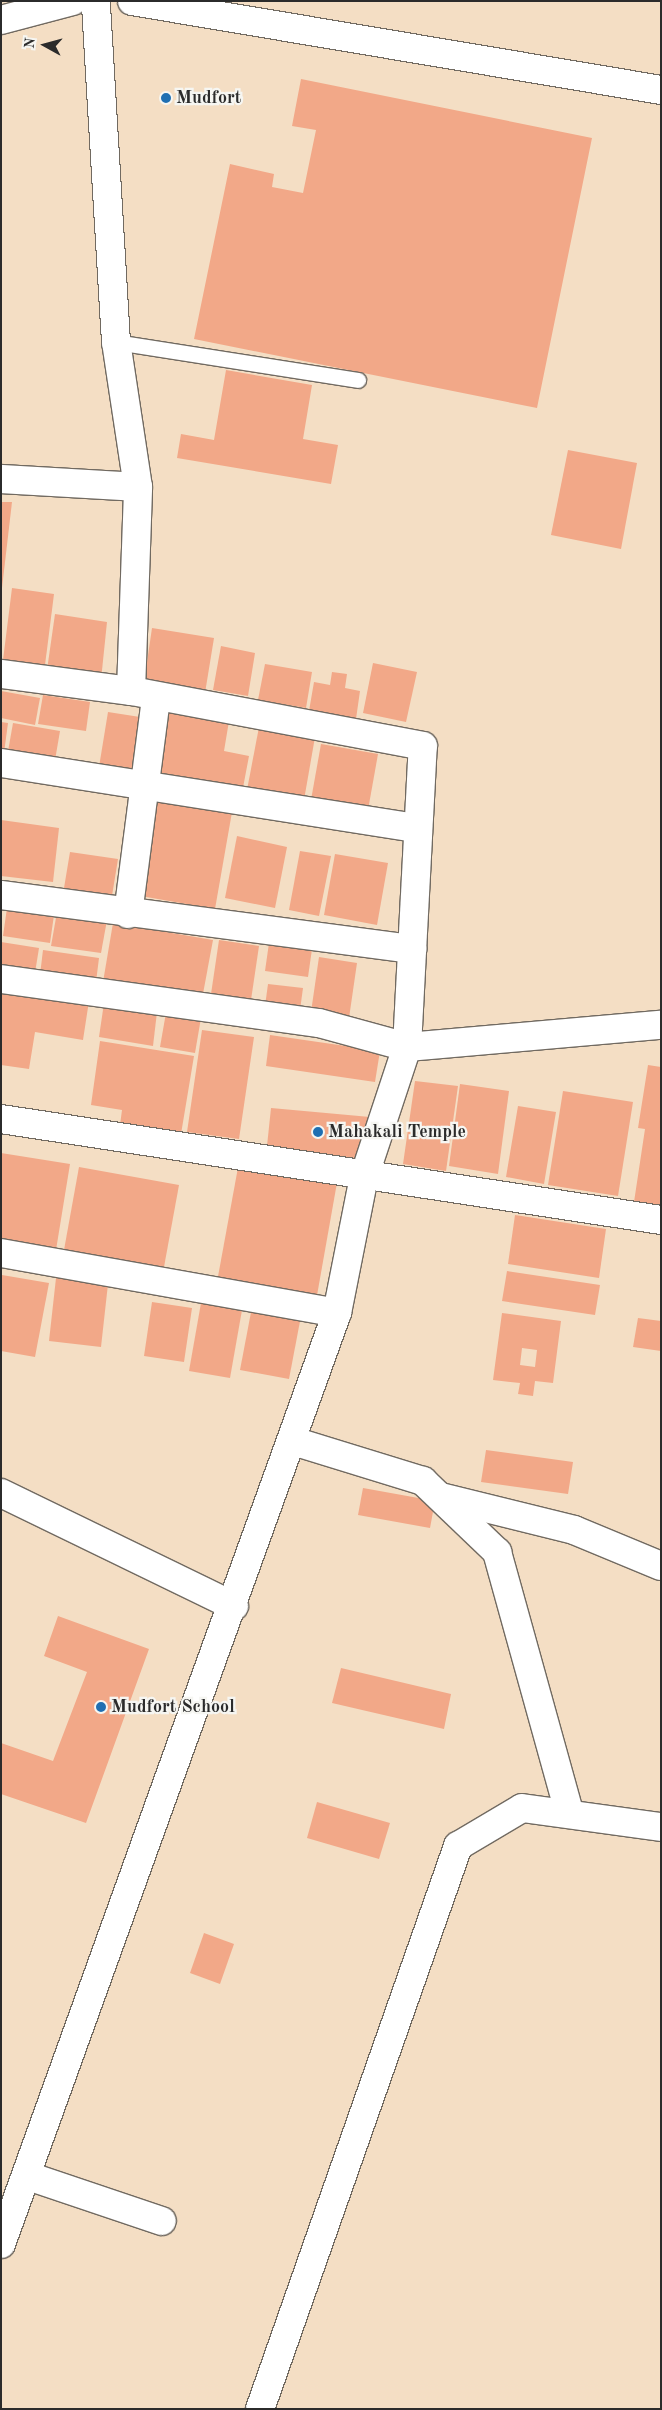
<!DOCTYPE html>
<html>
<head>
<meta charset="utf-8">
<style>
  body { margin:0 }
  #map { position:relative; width:662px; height:2410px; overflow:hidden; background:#f4dec4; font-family:"Old Standard TT",serif }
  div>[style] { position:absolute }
  .building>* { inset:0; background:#f2a888 }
  .roads { filter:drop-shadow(1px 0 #716a61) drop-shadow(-1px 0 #716a61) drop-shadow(0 1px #716a61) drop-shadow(0 -1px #716a61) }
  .service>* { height:15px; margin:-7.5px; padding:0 7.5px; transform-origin:7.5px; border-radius:7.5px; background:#fff }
  .minor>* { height:28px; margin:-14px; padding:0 14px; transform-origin:14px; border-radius:14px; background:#fff }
  .tertiary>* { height:28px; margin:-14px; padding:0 14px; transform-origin:14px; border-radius:14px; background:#fff }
  .secondary>* { height:28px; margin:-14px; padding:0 14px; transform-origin:14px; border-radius:14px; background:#fff }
  .dots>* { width:14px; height:14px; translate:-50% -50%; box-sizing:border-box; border:2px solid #f6f6f2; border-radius:50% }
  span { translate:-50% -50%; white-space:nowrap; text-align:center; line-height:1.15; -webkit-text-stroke:4.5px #f6f6f2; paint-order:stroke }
  .poi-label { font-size:18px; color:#2b2b2b; font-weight:700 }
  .left { translate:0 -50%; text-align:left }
  .frame { position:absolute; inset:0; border:2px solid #2b2b2b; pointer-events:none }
  .north { position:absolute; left:20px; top:20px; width:50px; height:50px; -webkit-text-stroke:4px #f6f6f2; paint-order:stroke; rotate:277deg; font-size:14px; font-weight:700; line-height:20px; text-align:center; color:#2b2b2b }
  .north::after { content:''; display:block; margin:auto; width:18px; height:22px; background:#2b2b2b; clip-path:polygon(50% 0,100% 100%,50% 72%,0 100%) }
</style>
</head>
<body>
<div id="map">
  <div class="building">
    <i style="clip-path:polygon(301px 79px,592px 138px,537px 408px,194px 339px,230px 164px,274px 174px,272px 187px,303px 193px,316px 130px,292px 126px)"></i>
    <i style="clip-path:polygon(226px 370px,312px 385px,303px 439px,338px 445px,331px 484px,177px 458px,181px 434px,214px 440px)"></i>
    <i style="clip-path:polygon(568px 450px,637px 463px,621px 549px,551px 535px)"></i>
    <i style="clip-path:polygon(1px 502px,12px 502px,2px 588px,1px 588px)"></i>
    <i style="clip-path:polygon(12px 588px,54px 594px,44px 673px,2px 668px)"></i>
    <i style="clip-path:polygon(55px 614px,107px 622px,101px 680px,47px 670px)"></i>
    <i style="clip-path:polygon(152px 628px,214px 638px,205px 693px,144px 683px)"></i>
    <i style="clip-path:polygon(221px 646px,255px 653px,248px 696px,213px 690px)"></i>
    <i style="clip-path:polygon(373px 663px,417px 672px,406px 722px,363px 713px)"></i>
    <i style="clip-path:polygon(265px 664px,312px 672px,306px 708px,258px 700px)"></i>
    <i style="clip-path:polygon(332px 672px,347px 674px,345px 688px,360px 691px,356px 719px,309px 711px,314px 682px,330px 685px)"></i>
    <i style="clip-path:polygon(1px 691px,40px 698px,35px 725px,1px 718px)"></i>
    <i style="clip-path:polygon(43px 695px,90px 702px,86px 731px,38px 724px)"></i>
    <i style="clip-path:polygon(165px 710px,229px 721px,224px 751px,249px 756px,242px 793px,153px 777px)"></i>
    <i style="clip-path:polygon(108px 712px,140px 717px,131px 772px,99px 767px)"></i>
    <i style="clip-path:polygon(1px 722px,8px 723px,4px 753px,1px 753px)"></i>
    <i style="clip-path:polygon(13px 723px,60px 731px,54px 766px,7px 757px)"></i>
    <i style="clip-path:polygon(259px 727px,315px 737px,304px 800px,247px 790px)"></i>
    <i style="clip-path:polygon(321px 744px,378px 754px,368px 810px,311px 800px)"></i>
    <i style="clip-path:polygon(153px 798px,232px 812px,215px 909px,135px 895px)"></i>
    <i style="clip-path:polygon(1px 820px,59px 828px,53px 882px,1px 876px)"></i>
    <i style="clip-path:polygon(237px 836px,287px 847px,275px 908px,225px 898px)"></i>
    <i style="clip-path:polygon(300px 851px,331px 856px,319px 916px,289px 910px)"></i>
    <i style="clip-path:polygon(70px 852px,118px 859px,111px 902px,63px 894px)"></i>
    <i style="clip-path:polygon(335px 854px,388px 863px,377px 925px,324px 915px)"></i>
    <i style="clip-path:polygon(7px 908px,54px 915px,50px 943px,3px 936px)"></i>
    <i style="clip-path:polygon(57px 912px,107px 920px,101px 953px,51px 946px)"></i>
    <i style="clip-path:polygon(113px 923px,213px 940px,202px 999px,103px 982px)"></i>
    <i style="clip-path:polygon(219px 940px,259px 946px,251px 1000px,211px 994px)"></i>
    <i style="clip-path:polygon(1px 942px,39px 948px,34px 979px,1px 973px)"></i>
    <i style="clip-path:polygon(269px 943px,312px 949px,308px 977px,265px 971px)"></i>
    <i style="clip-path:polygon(43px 950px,99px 958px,95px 990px,39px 983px)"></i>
    <i style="clip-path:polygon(319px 957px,357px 963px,349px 1018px,311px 1012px)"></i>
    <i style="clip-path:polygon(268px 984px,303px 988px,300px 1010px,265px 1006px)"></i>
    <i style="clip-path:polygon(1px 988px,89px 1001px,83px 1040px,35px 1032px,29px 1069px,1px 1065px)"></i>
    <i style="clip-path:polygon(104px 1003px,157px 1012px,153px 1046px,99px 1037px)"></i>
    <i style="clip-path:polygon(167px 1007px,202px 1012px,195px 1053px,160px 1047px)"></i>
    <i style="clip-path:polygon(202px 1030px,254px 1037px,239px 1139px,187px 1132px)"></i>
    <i style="clip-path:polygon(270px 1035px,380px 1051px,375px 1082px,266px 1066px)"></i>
    <i style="clip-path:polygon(100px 1041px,194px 1056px,181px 1134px,120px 1125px,122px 1110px,91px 1105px)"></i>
    <i style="clip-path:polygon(648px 1065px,661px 1067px,661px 1206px,634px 1202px,645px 1129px,638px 1128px)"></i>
    <i style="clip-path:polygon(415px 1081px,458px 1086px,446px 1171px,403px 1164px)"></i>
    <i style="clip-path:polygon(460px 1084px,509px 1091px,498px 1174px,449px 1166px)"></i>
    <i style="clip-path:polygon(563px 1091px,633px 1102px,618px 1196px,548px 1185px)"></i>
    <i style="clip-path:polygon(518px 1106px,556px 1112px,544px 1184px,506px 1177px)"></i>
    <i style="clip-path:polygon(271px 1108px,370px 1117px,362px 1159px,267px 1146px)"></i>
    <i style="clip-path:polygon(1px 1153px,70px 1164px,56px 1250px,1px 1241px)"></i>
    <i style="clip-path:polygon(239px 1162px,338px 1177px,316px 1301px,217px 1282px)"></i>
    <i style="clip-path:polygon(79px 1167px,179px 1185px,164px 1267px,64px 1250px)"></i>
    <i style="clip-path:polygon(515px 1215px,606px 1229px,599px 1278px,508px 1264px)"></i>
    <i style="clip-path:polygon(507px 1271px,600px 1285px,595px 1315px,502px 1301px)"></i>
    <i style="clip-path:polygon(2px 1275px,49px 1283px,35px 1357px,1px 1351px)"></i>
    <i style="clip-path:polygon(56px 1278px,108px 1284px,101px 1347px,49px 1341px)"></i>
    <i style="clip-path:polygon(152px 1302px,192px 1308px,184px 1362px,144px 1356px)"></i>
    <i style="clip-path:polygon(201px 1303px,242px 1310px,230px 1378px,189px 1371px)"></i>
    <i style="clip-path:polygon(252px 1307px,301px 1316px,289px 1379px,240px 1370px)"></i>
    <i style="clip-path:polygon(evenodd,502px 1313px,561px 1321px,553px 1383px,535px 1381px,533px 1396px,518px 1394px,520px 1383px,493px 1380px,502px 1313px,522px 1348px,537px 1350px,535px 1367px,520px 1365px,522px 1348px)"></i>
    <i style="clip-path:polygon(638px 1318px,661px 1321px,661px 1351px,633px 1347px)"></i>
    <i style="clip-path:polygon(486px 1450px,573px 1462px,568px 1494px,481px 1482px)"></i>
    <i style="clip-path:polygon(363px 1488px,435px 1501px,430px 1528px,358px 1515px)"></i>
    <i style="clip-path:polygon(58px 1616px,149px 1649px,86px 1823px,1px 1794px,1px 1743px,53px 1761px,87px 1672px,44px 1656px)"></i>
    <i style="clip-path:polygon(341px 1668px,451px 1694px,444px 1729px,332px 1703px)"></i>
    <i style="clip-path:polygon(317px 1802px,390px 1823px,379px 1859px,307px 1838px)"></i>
    <i style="clip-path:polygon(204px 1933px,234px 1944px,220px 1984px,190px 1973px)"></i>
  </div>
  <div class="roads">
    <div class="service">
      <i style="left:116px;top:342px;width:245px;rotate:8.9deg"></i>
    </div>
    <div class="minor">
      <i style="left:1px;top:479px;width:137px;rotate:3.3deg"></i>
      <i style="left:1px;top:674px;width:131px;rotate:7.5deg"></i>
      <i style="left:1px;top:763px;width:421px;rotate:8.9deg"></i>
      <i style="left:1px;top:895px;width:415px;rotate:7.5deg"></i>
      <i style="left:128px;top:914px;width:219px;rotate:-82.6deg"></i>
      <i style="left:1px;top:979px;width:321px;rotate:7.9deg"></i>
      <i style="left:319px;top:1023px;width:91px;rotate:15.3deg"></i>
      <i style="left:1px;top:1119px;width:668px;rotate:8.7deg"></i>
      <i style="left:1px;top:1253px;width:341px;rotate:10.1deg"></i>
      <i style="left:293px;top:1441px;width:136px;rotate:17.1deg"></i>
      <i style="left:423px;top:1481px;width:103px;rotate:43.8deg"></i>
      <i style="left:497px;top:1552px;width:270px;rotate:74.5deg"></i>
      <i style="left:1px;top:1493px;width:259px;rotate:25.9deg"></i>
      <i style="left:441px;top:1497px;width:137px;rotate:13.9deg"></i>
      <i style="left:574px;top:1530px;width:94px;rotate:22.5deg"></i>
      <i style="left:28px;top:2176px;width:141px;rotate:18.6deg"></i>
      <i style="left:260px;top:2409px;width:597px;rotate:-70.62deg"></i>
      <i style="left:458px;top:1846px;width:74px;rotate:-30.7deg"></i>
      <i style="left:522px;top:1808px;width:140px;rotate:7.8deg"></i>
    </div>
    <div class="tertiary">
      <i style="left:407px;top:1047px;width:255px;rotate:-5deg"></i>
      <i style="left:1px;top:2244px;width:990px;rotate:-70.16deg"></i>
      <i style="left:337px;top:1313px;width:139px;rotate:-78.8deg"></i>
      <i style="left:364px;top:1177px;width:137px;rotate:-71.7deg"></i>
      <i style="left:407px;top:1047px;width:301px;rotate:-87deg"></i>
      <i style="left:423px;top:746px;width:297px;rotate:-169.3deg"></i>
      <i style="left:131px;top:691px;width:204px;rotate:-88deg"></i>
      <i style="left:138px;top:487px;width:147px;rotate:-98.6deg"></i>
      <i style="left:116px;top:342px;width:342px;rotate:-93.4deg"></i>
    </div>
    <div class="secondary">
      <i style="left:132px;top:1px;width:536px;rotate:9.55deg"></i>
      <i style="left:1px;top:20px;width:74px;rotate:-14.8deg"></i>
    </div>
  </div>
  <div class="dots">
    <i style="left:166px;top:98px;background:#1f6fb2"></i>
    <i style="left:318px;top:1132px;background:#1f6fb2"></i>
    <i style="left:101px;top:1707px;background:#1f6fb2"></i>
  </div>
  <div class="poi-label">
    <span class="left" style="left:176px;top:98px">Mudfort</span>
    <span class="left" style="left:328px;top:1132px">Mahakali Temple</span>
    <span class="left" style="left:111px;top:1707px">Mudfort School</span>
  </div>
  <div class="frame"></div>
  <div class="north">N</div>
</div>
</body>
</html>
